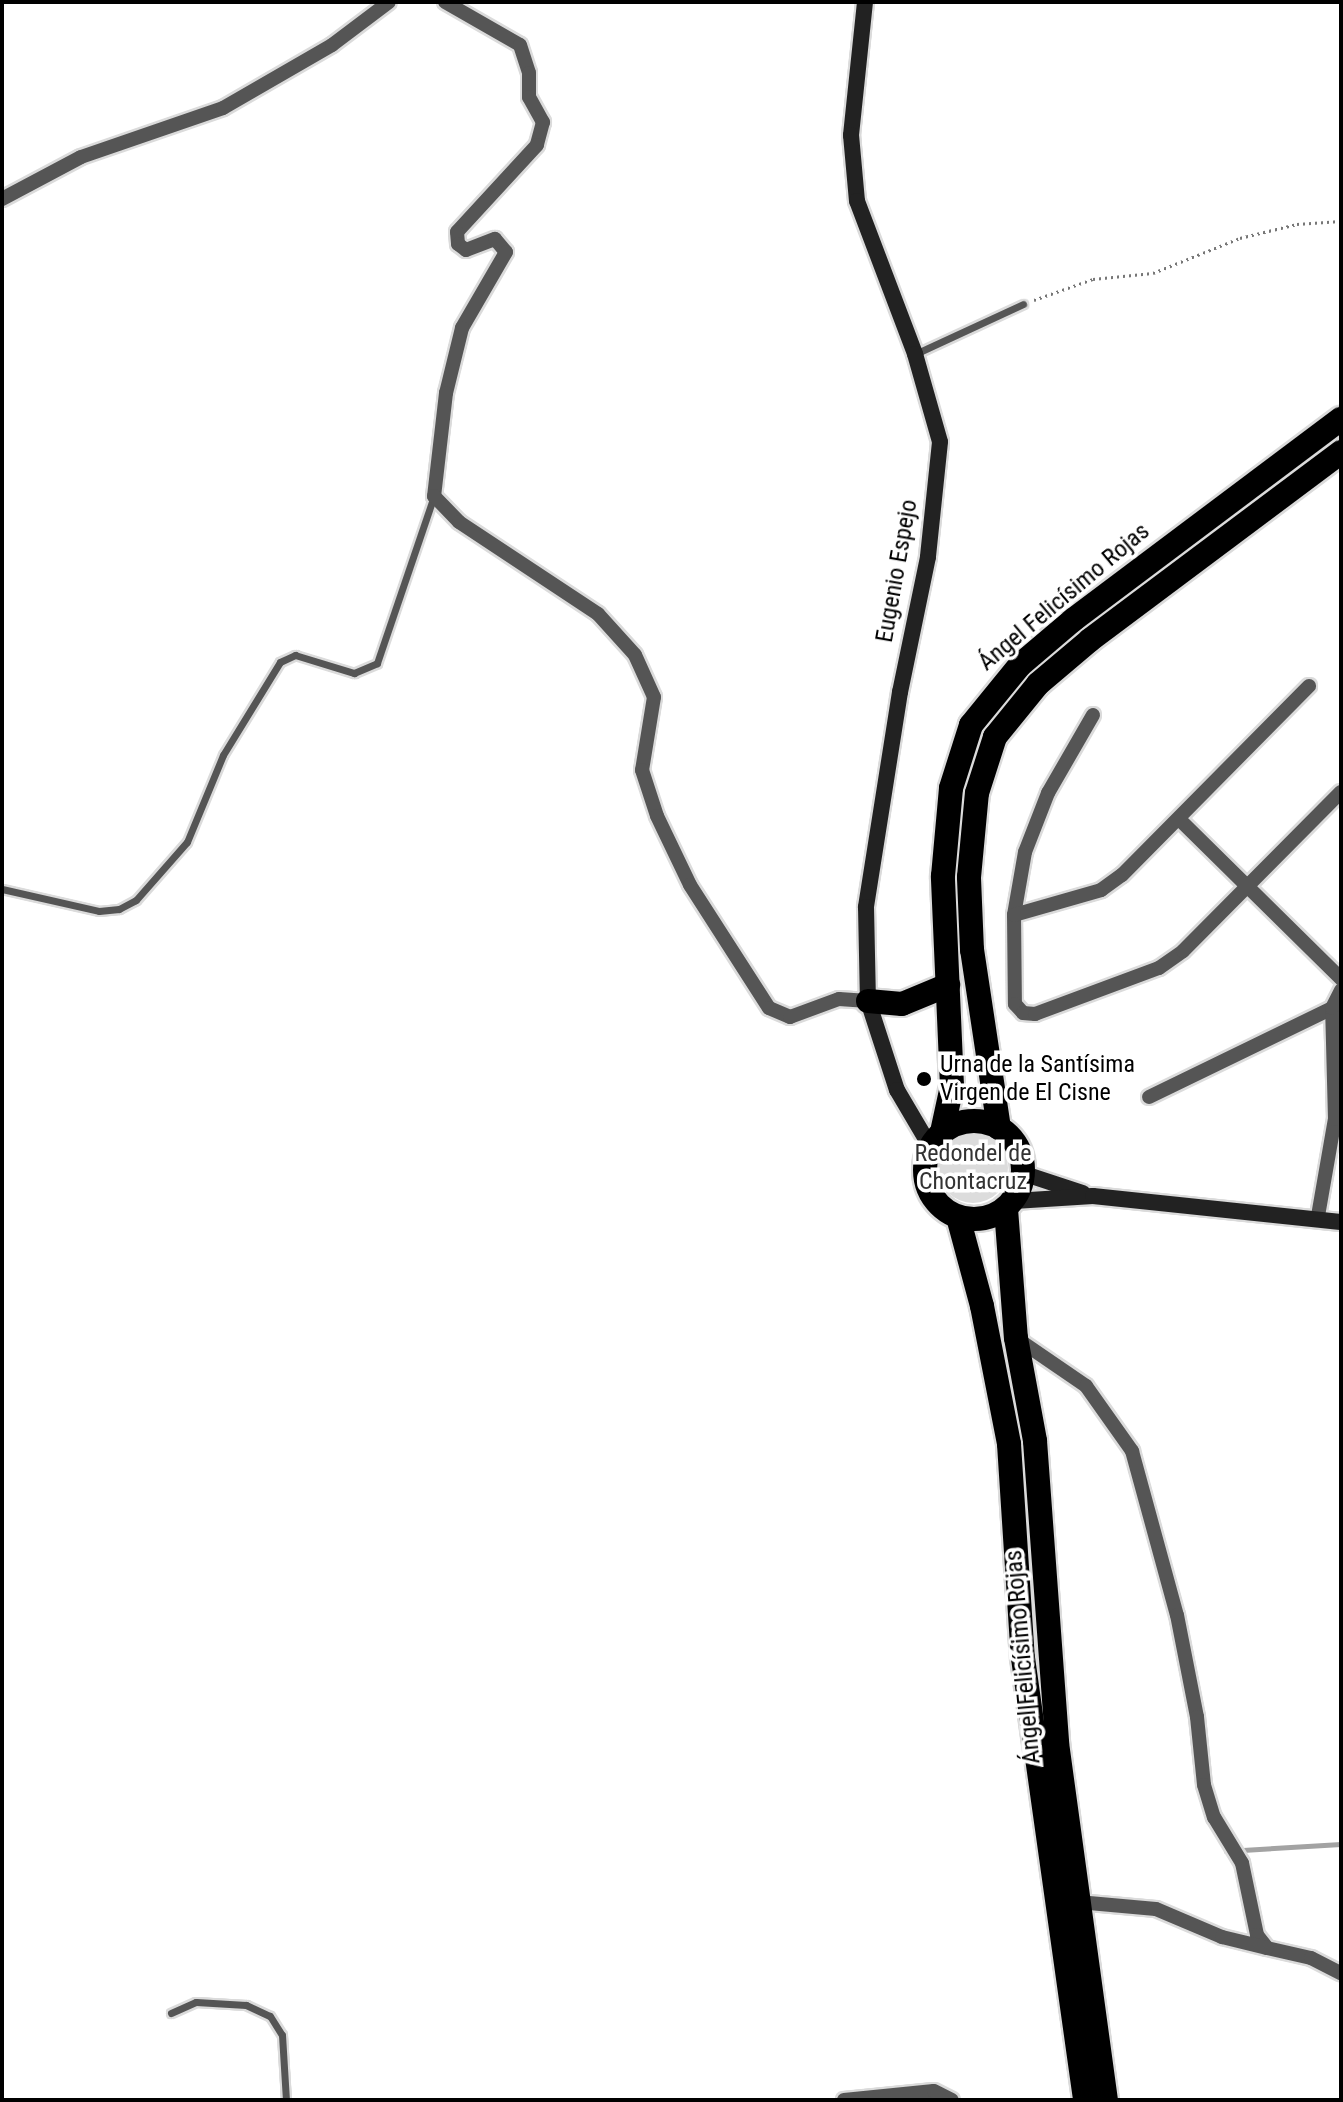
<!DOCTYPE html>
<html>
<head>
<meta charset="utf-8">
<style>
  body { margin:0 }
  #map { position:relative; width:1343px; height:2102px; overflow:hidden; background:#fff; font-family:"Roboto Condensed",sans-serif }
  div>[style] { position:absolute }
  .green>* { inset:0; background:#dcdcdc }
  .round { border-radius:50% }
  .stream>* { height:5px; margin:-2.5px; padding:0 2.5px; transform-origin:2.5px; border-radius:2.5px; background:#a3a3a3 }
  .path>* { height:3px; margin-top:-1.5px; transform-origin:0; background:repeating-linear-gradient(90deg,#777 0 2px,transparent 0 6px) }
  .roads { filter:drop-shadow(2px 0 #dbdbdb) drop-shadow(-2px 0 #dbdbdb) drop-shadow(0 2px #dbdbdb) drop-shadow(0 -2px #dbdbdb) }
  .lane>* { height:7px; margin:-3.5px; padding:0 3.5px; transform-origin:3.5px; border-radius:3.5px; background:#555 }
  .street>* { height:14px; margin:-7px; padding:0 7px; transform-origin:7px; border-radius:7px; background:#555 }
  .secondary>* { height:16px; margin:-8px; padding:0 8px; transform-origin:8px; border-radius:8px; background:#222 }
  .highway>* { height:24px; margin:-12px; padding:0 12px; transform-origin:12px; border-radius:12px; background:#000 }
  .highway>.ring { margin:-12px; padding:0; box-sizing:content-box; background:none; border:24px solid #000; border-radius:50% }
  .dots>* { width:22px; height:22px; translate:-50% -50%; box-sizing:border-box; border:4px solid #fff; border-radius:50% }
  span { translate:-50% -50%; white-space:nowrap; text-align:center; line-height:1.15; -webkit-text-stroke:7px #fff; paint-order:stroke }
  .street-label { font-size:24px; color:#000 }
  .poi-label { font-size:24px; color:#000 }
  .left { translate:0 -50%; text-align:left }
  .park-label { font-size:24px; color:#333 }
  .frame { position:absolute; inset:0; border:4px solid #000; pointer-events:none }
</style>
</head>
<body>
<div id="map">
  <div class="green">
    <i class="round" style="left:938px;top:1133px;width:70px;height:70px"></i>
  </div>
  <div class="stream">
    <i style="left:1226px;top:1851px;width:115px;rotate:-3.5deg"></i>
  </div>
  <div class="path">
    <i style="left:1034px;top:300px;width:63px;rotate:-19.6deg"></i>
    <i style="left:1093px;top:279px;width:60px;rotate:-5.7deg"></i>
    <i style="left:1153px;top:273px;width:94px;rotate:-21.9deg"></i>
    <i style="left:1240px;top:238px;width:59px;rotate:-13.8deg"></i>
    <i style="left:1297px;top:224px;width:44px;rotate:-3.9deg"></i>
  </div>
  <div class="roads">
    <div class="lane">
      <i style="left:915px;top:354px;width:119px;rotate:-24.8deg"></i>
      <i style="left:2px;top:889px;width:99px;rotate:12.8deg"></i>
      <i style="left:99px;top:911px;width:20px;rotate:-6deg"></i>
      <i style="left:119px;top:909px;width:19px;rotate:-28deg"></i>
      <i style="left:136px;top:900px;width:77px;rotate:-48.7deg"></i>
      <i style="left:187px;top:842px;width:94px;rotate:-67.5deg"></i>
      <i style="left:223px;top:755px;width:109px;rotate:-58.5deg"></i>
      <i style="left:280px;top:662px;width:17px;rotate:-25deg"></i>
      <i style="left:295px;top:655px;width:62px;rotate:17deg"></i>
      <i style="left:354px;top:673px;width:25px;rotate:-23deg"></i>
      <i style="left:377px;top:663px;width:176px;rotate:-71.2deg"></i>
      <i style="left:171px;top:2013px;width:27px;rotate:-24deg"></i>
      <i style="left:196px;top:2002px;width:50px;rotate:3.4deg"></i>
      <i style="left:246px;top:2005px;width:26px;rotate:25deg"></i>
      <i style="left:270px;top:2016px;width:22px;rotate:58deg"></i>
      <i style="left:282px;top:2035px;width:65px;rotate:86.5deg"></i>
    </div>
    <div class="street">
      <i style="left:445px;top:2px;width:86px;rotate:29.8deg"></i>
      <i style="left:520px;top:45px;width:29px;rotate:72deg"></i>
      <i style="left:529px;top:73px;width:24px;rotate:90deg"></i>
      <i style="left:529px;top:97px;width:29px;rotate:61deg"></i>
      <i style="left:543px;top:122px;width:24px;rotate:105deg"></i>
      <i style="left:537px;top:145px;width:118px;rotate:132.6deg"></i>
      <i style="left:457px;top:232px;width:12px;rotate:85deg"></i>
      <i style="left:458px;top:244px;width:10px;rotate:37deg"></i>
      <i style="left:466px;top:250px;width:31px;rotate:-21deg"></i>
      <i style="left:495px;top:239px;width:17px;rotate:50deg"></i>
      <i style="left:506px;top:252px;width:88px;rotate:120.1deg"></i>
      <i style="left:462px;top:328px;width:67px;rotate:103.8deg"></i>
      <i style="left:446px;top:393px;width:104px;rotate:96.6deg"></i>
      <i style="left:434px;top:496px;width:36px;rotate:46deg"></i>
      <i style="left:459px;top:522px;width:167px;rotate:33.5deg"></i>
      <i style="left:598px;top:614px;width:55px;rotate:47.9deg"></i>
      <i style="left:635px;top:655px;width:46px;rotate:65.7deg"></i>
      <i style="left:654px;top:697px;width:74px;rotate:99.3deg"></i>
      <i style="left:642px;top:770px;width:48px;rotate:71.9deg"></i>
      <i style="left:657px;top:816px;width:76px;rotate:64.4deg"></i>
      <i style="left:690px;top:885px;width:146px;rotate:57.3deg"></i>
      <i style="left:769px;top:1008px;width:23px;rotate:23deg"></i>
      <i style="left:790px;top:1017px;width:52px;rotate:-20.2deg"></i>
      <i style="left:839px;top:999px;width:29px;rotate:4deg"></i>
      <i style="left:2px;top:199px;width:89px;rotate:-28deg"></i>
      <i style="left:81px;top:157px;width:150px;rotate:-19deg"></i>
      <i style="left:223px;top:108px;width:126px;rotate:-30deg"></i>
      <i style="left:332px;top:45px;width:71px;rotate:-37deg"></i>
      <i style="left:1093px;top:715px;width:90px;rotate:120deg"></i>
      <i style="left:1048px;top:793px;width:63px;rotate:111.3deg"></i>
      <i style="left:1025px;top:852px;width:64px;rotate:99.9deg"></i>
      <i style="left:1014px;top:915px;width:89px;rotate:89.4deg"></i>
      <i style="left:1015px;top:1004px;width:12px;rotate:48deg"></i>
      <i style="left:1023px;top:1013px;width:12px;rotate:5deg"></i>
      <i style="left:1035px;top:1014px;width:132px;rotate:-20.4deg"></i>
      <i style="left:1159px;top:968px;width:29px;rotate:-35deg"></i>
      <i style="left:1183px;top:951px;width:224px;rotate:-45.2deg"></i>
      <i style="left:1179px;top:819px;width:228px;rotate:44.6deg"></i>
      <i style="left:1014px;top:915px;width:91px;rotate:-16deg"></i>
      <i style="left:1101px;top:890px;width:26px;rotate:-36deg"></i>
      <i style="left:1122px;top:875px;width:266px;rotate:-45.3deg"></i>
      <i style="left:1149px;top:1097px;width:203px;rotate:-25.9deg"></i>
      <i style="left:1318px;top:1216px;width:98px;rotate:-80.1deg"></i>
      <i style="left:1335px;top:1119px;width:111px;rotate:-91.5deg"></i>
      <i style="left:1332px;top:1008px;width:20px;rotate:-63deg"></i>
      <i style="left:1016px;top:1338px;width:85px;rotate:34.4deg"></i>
      <i style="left:1086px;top:1386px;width:80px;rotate:54.7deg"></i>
      <i style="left:1132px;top:1451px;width:170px;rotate:74.7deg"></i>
      <i style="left:1177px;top:1615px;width:104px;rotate:78.9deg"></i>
      <i style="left:1197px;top:1717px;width:68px;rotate:84.1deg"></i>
      <i style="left:1204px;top:1785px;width:34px;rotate:73deg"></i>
      <i style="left:1214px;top:1817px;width:54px;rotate:58.7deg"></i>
      <i style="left:1242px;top:1863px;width:74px;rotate:78.2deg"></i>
      <i style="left:1257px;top:1935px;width:16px;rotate:52deg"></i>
      <i style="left:1267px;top:1948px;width:45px;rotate:12.8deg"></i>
      <i style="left:1311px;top:1958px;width:34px;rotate:27deg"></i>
      <i style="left:1078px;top:1902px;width:78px;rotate:5.1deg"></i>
      <i style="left:1156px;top:1909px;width:72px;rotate:23deg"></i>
      <i style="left:1222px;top:1937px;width:46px;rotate:13.7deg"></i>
      <i style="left:844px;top:2100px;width:90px;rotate:-5.7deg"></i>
      <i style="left:934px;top:2091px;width:20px;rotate:27deg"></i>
    </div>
    <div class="secondary">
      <i style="left:865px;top:2px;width:134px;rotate:96deg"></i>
      <i style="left:851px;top:135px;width:66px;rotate:84.8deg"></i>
      <i style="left:857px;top:201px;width:164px;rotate:69.2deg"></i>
      <i style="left:915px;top:354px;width:91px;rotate:74.1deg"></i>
      <i style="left:940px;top:442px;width:116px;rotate:96deg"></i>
      <i style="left:928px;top:557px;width:138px;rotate:101.7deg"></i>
      <i style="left:900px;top:692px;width:218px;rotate:99deg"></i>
      <i style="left:866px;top:907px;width:94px;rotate:88.8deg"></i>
      <i style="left:868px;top:1001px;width:94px;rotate:72deg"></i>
      <i style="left:897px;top:1090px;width:65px;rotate:59.5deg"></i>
      <i style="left:1022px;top:1173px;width:64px;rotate:18.2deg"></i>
      <i style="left:1014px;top:1201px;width:79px;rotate:-3.6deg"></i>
      <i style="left:1093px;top:1196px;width:249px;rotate:6deg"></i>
    </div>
    <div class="highway">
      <i style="left:868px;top:1001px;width:34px;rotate:5deg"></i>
      <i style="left:902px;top:1004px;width:50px;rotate:-22.4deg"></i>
      <i class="ring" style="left:925px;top:1121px;width:74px;height:74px"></i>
      <i style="left:999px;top:1128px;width:180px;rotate:-98.6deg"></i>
      <i style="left:972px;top:950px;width:73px;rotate:-92.4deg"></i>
      <i style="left:969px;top:877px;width:84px;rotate:-84.6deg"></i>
      <i style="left:977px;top:793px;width:59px;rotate:-72.2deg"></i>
      <i style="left:995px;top:737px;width:68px;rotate:-50.9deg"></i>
      <i style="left:1038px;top:684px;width:68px;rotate:-40.2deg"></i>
      <i style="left:1090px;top:640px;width:314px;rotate:-36.8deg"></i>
      <i style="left:942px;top:1132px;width:47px;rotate:-77.7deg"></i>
      <i style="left:952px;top:1086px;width:210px;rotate:-92.5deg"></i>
      <i style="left:943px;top:876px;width:88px;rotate:-84.8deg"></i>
      <i style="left:951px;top:788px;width:66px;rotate:-72.4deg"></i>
      <i style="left:971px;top:725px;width:77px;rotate:-50.8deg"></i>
      <i style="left:1020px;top:665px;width:70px;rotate:-40.3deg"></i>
      <i style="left:1073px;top:620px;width:335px;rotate:-36.9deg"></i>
      <i style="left:1006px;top:1209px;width:129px;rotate:85.6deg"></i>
      <i style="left:1016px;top:1338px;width:105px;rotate:79.5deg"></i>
      <i style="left:1035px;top:1441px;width:303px;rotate:85.8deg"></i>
      <i style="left:1057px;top:1743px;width:360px;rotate:82.2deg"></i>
      <i style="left:958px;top:1217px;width:92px;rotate:74.9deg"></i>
      <i style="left:982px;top:1306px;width:141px;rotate:78.9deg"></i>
      <i style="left:1009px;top:1444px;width:214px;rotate:86.3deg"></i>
      <i style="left:1023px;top:1658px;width:446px;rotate:82deg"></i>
    </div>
  </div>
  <div class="dots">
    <i style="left:924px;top:1079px;background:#000"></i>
  </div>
  <div class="street-label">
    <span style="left:897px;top:571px;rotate:-80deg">Eugenio Espejo</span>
    <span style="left:1064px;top:597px;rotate:-40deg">Ángel Felicísimo Rojas</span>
    <span style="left:1023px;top:1657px;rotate:-95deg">Ángel Felicísimo Rojas</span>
  </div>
  <div class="poi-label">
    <span class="left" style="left:940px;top:1079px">Urna de la Santísima<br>Virgen de El Cisne</span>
  </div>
  <div class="park-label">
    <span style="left:973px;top:1168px">Redondel de<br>Chontacruz</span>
  </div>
  <div class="frame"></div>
</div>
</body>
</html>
